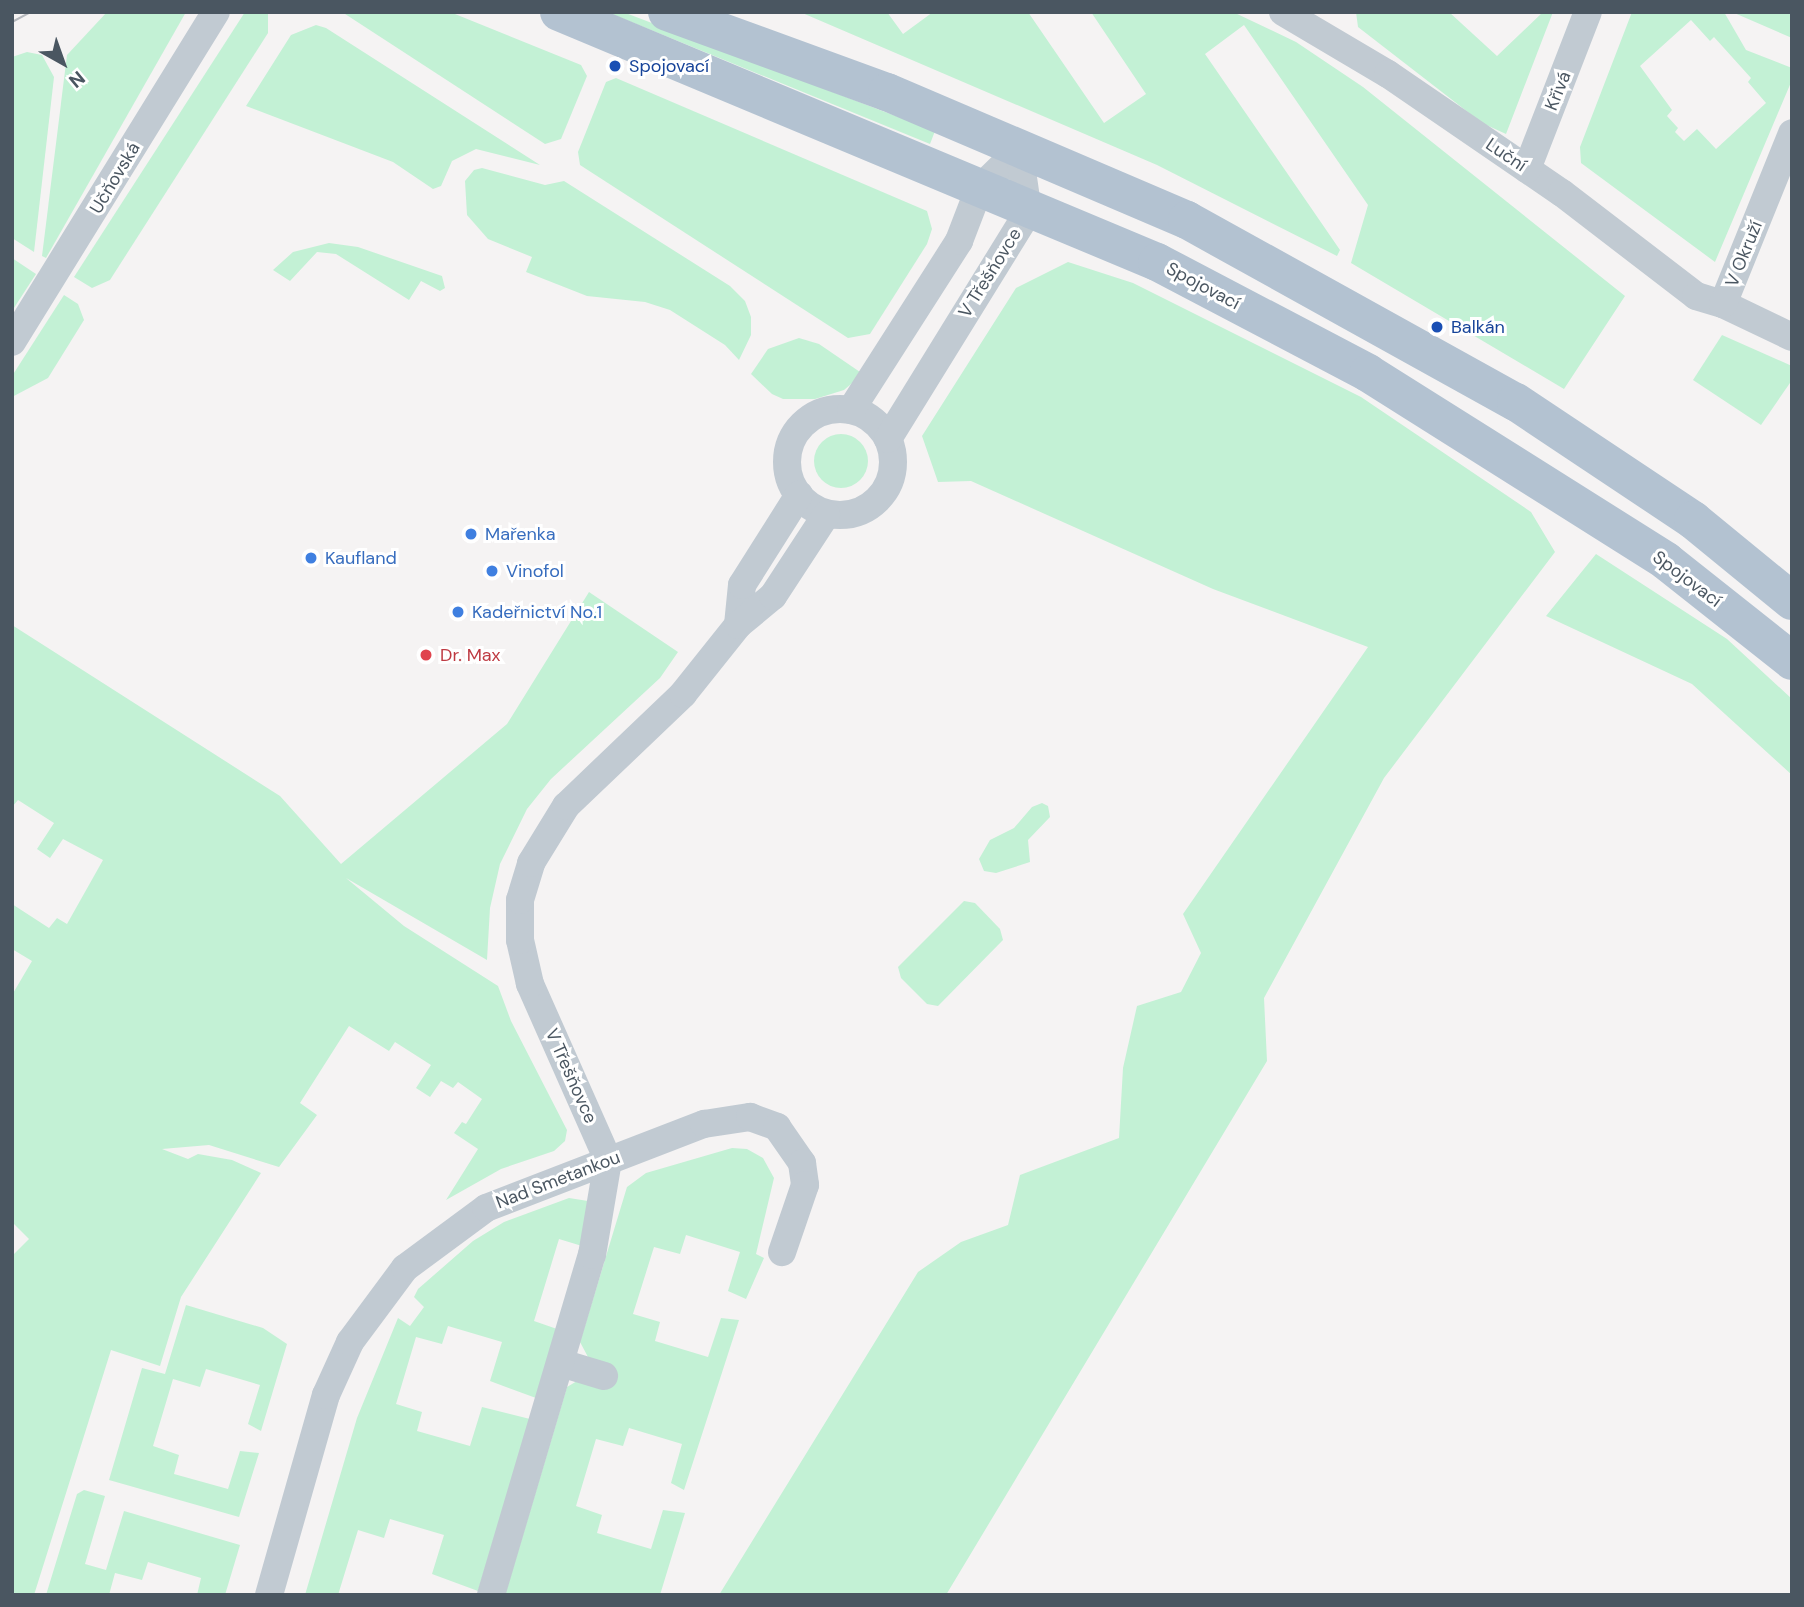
<!DOCTYPE html>
<html>
<head>
<meta charset="utf-8">
<style>
  body { margin:0 }
  #map { position:relative; width:1804px; height:1607px; overflow:hidden; background:#f5f3f3; font-family:"DM Sans",sans-serif }
  div>[style] { position:absolute }
  .green>* { inset:0; background:#c3f1d5 }
  .round { border-radius:50% }
  .street>* { height:28px; margin:-14px; padding:0 14px; transform-origin:14px; border-radius:14px; background:#c1cad2 }
  .street>.ring { margin:-14px; padding:0; box-sizing:content-box; background:none; border:28px solid #c1cad2; border-radius:50% }
  .primary>* { height:38px; margin:-19px; padding:0 19px; transform-origin:19px; border-radius:19px; background:#b3c2d1 }
  .tram>* { height:2px; margin:-1px; padding:0 1px; transform-origin:1px; border-radius:1px; background:#b5b8bd }
  .dots>* { width:19px; height:19px; translate:-50% -50%; box-sizing:border-box; border:4px solid #fff; border-radius:50% }
  span { translate:-50% -50%; white-space:nowrap; text-align:center; line-height:1.15; -webkit-text-stroke:6px #fff; paint-order:stroke }
  .transit-label { font-size:18px; color:#164399 }
  .left { translate:0 -50%; text-align:left }
  .street-label { font-size:18px; color:#4a5661 }
  .shop-label { font-size:18px; color:#366cbe }
  .health-label { font-size:18px; color:#be3a42 }
  .frame { position:absolute; inset:0; border:14px solid #4a5661; pointer-events:none }
  .north { position:absolute; left:28px; top:28px; width:70px; height:70px; -webkit-text-stroke:5px #fff; paint-order:stroke; rotate:140deg; font-size:19px; font-weight:700; line-height:28px; text-align:center; color:#4a5661 }
  .north::after { content:''; display:block; margin:auto; width:24px; height:32px; background:#4a5661; clip-path:polygon(50% 0,100% 100%,50% 72%,0 100%) }
</style>
</head>
<body>
<div id="map">
  <div class="green">
    <i style="clip-path:polygon(107px 12px,186px 12px,46px 258px,42px 256px,67px 55px)"></i>
    <i style="clip-path:polygon(245px 12px,268px 12px,268px 33px,110px 280px,92px 288px,74px 277px)"></i>
    <i style="clip-path:polygon(342px 12px,450px 12px,581px 65px,587px 76px,561px 139px,545px 144px)"></i>
    <i style="clip-path:polygon(607px 12px,623px 12px,935px 131px,930px 144px)"></i>
    <i style="clip-path:polygon(800px 12px,887px 12px,903px 34px,933px 12px,1028px 12px,1104px 123px,1146px 94px,1091px 12px,1233px 12px,1296px 42px,1363px 87px,1625px 296px,1564px 389px,1351px 263px,1368px 205px,1244px 25px,1205px 54px,1340px 250px,1337px 256px,1157px 165px)"></i>
    <i style="clip-path:polygon(1356px 12px,1449px 12px,1497px 56px,1543px 12px,1553px 12px,1506px 134px,1482px 123px,1358px 27px)"></i>
    <i style="clip-path:polygon(evenodd,1632px 12px,1724px 12px,1746px 50px,1792px 68px,1792px 80px,1715px 262px,1581px 163px,1580px 147px,1632px 12px,1691px 20px,1710px 41px,1714px 37px,1751px 78px,1748px 82px,1766px 103px,1716px 149px,1697px 129px,1684px 141px,1675px 132px,1678px 128px,1667px 116px,1672px 110px,1640px 66px,1691px 20px)"></i>
    <i style="clip-path:polygon(1732px 12px,1792px 12px,1792px 38px)"></i>
    <i style="clip-path:polygon(316px 25px,326px 28px,540px 165px,476px 149px,452px 161px,441px 186px,433px 189px,393px 162px,246px 106px,291px 35px)"></i>
    <i style="clip-path:polygon(27px 52px,42px 55px,54px 77px,34px 252px,12px 238px,12px 57px)"></i>
    <i style="clip-path:polygon(616px 78px,927px 211px,932px 229px,927px 244px,870px 334px,848px 338px,580px 165px,578px 152px,606px 82px)"></i>
    <i style="clip-path:polygon(482px 168px,545px 185px,564px 181px,730px 286px,745px 301px,751px 317px,751px 335px,739px 360px,725px 345px,670px 310px,645px 302px,587px 296px,526px 272px,532px 257px,488px 239px,467px 215px,465px 181px,474px 170px)"></i>
    <i style="clip-path:polygon(329px 243px,358px 247px,442px 276px,445px 288px,440px 291px,421px 281px,409px 300px,336px 254px,317px 252px,290px 281px,273px 270px,293px 252px)"></i>
    <i style="clip-path:polygon(12px 258px,36px 274px,12px 311px)"></i>
    <i style="clip-path:polygon(1068px 262px,1133px 283px,1361px 397px,1531px 512px,1555px 552px,1384px 778px,1264px 998px,1267px 1061px,946px 1595px,719px 1595px,918px 1272px,961px 1242px,1008px 1225px,1020px 1175px,1119px 1138px,1123px 1068px,1137px 1006px,1181px 992px,1201px 953px,1183px 914px,1368px 647px,1213px 589px,971px 481px,938px 482px,922px 436px,1016px 288px)"></i>
    <i style="clip-path:polygon(64px 295px,78px 304px,84px 320px,48px 378px,12px 397px,12px 376px)"></i>
    <i style="clip-path:polygon(1722px 335px,1792px 366px,1792px 380px,1761px 425px,1693px 380px)"></i>
    <i style="clip-path:polygon(799px 338px,819px 344px,860px 372px,857px 379px,844px 390px,815px 399px,783px 399px,772px 394px,751px 374px,768px 349px)"></i>
    <i class="round" style="left:814px;top:434px;width:54px;height:54px"></i>
    <i style="clip-path:polygon(1596px 554px,1727px 639px,1792px 699px,1792px 775px,1692px 684px,1546px 616px)"></i>
    <i style="clip-path:polygon(589px 592px,678px 652px,660px 678px,551px 779px,527px 809px,500px 864px,490px 908px,487px 960px,346px 878px,404px 926px,498px 986px,511px 1021px,567px 1130px,565px 1141px,554px 1151px,501px 1169px,446px 1200px,478px 1149px,454px 1133px,462px 1122px,466px 1124px,482px 1099px,458px 1082px,453px 1088px,441px 1081px,430px 1097px,416px 1088px,431px 1065px,395px 1042px,389px 1051px,349px 1026px,300px 1103px,317px 1115px,279px 1167px,209px 1145px,162px 1149px,188px 1159px,198px 1154px,232px 1160px,261px 1173px,181px 1297px,160px 1366px,111px 1350px,34px 1595px,12px 1595px,12px 1256px,29px 1239px,12px 1222px,12px 995px,32px 961px,12px 949px,12px 904px,49px 928px,57px 918px,67px 924px,103px 860px,63px 839px,50px 858px,37px 849px,54px 823px,18px 800px,12px 807px,12px 625px,280px 796px,341px 864px,507px 724px)"></i>
    <i style="clip-path:polygon(1042px 803px,1048px 806px,1050px 817px,1028px 840px,1030px 862px,996px 873px,984px 871px,979px 859px,990px 840px,1014px 828px,1032px 807px)"></i>
    <i style="clip-path:polygon(964px 901px,975px 903px,1000px 929px,1003px 940px,938px 1006px,927px 1004px,901px 978px,898px 967px)"></i>
    <i style="clip-path:polygon(732px 1148px,747px 1149px,763px 1158px,774px 1178px,756px 1254px,764px 1258px,746px 1299px,728px 1291px,740px 1252px,686px 1235px,680px 1254px,654px 1247px,633px 1314px,660px 1322px,655px 1341px,708px 1357px,721px 1318px,739px 1320px,684px 1490px,671px 1483px,682px 1444px,629px 1428px,623px 1446px,596px 1439px,576px 1506px,602px 1515px,597px 1533px,651px 1549px,663px 1510px,685px 1513px,660px 1595px,505px 1595px,567px 1387px,577px 1381px,588px 1357px,580px 1342px,627px 1187px,646px 1173px)"></i>
    <i style="clip-path:polygon(569px 1198px,588px 1201px,582px 1246px,559px 1239px,534px 1321px,557px 1329px,536px 1398px,490px 1381px,502px 1342px,448px 1326px,442px 1344px,416px 1337px,396px 1404px,422px 1412px,417px 1431px,470px 1446px,482px 1407px,530px 1419px,478px 1591px,432px 1574px,444px 1535px,390px 1519px,384px 1538px,358px 1530px,338px 1595px,305px 1595px,357px 1418px,398px 1318px,410px 1326px,424px 1307px,414px 1297px,418px 1289px,473px 1241px,504px 1222px)"></i>
    <i style="clip-path:polygon(186px 1305px,263px 1328px,287px 1344px,261px 1431px,248px 1424px,260px 1385px,206px 1369px,200px 1387px,173px 1379px,153px 1446px,179px 1455px,174px 1474px,228px 1489px,240px 1451px,259px 1453px,239px 1517px,109px 1480px,142px 1368px,165px 1374px)"></i>
    <i style="clip-path:polygon(84px 1490px,105px 1496px,85px 1564px,106px 1570px,124px 1511px,240px 1545px,225px 1595px,197px 1595px,201px 1578px,148px 1562px,142px 1580px,115px 1573px,109px 1595px,46px 1595px,77px 1494px)"></i>
  </div>
  <div class="street">
    <i style="left:1283px;top:12px;width:122px;rotate:30.6deg"></i>
    <i style="left:1388px;top:74px;width:211px;rotate:34.4deg"></i>
    <i style="left:1562px;top:193px;width:169px;rotate:37.5deg"></i>
    <i style="left:1696px;top:296px;width:28px;rotate:17deg"></i>
    <i style="left:1723px;top:304px;width:76px;rotate:25.6deg"></i>
    <i style="left:1527px;top:169px;width:168px;rotate:-68.8deg"></i>
    <i style="left:1723px;top:304px;width:184px;rotate:-68deg"></i>
    <i style="left:12px;top:342px;width:388px;rotate:-58.3deg"></i>
    <i class="ring" style="left:787px;top:409px;width:78px;height:78px"></i>
    <i style="left:851px;top:410px;width:201px;rotate:-57.4deg"></i>
    <i style="left:959px;top:241px;width:56px;rotate:-69deg"></i>
    <i style="left:979px;top:189px;width:56px;rotate:-44.3deg"></i>
    <i style="left:888px;top:439px;width:267px;rotate:-58.3deg"></i>
    <i style="left:1028px;top:212px;width:63px;rotate:-98.3deg"></i>
    <i style="left:738px;top:625px;width:40px;rotate:-84.3deg"></i>
    <i style="left:742px;top:585px;width:107px;rotate:-57.7deg"></i>
    <i style="left:561px;top:1363px;width:45px;rotate:16.8deg"></i>
    <i style="left:269px;top:1595px;width:208px;rotate:-74.1deg"></i>
    <i style="left:326px;top:1395px;width:58px;rotate:-65.6deg"></i>
    <i style="left:350px;top:1342px;width:92px;rotate:-53.4deg"></i>
    <i style="left:405px;top:1268px;width:101px;rotate:-36.5deg"></i>
    <i style="left:486px;top:1208px;width:234px;rotate:-21.1deg"></i>
    <i style="left:704px;top:1124px;width:47px;rotate:-8.7deg"></i>
    <i style="left:750px;top:1117px;width:29px;rotate:20deg"></i>
    <i style="left:777px;top:1127px;width:44px;rotate:55.2deg"></i>
    <i style="left:802px;top:1163px;width:22px;rotate:82deg"></i>
    <i style="left:805px;top:1185px;width:71px;rotate:108.9deg"></i>
    <i style="left:491px;top:1595px;width:355px;rotate:-73.5deg"></i>
    <i style="left:592px;top:1255px;width:96px;rotate:-80.4deg"></i>
    <i style="left:608px;top:1160px;width:193px;rotate:-113.9deg"></i>
    <i style="left:530px;top:984px;width:45px;rotate:-102.8deg"></i>
    <i style="left:520px;top:940px;width:40px;rotate:-90deg"></i>
    <i style="left:520px;top:900px;width:39px;rotate:-73deg"></i>
    <i style="left:531px;top:863px;width:67px;rotate:-58.4deg"></i>
    <i style="left:566px;top:806px;width:162px;rotate:-43.7deg"></i>
    <i style="left:683px;top:694px;width:88px;rotate:-51.4deg"></i>
    <i style="left:738px;top:625px;width:45px;rotate:-39.6deg"></i>
    <i style="left:773px;top:596px;width:97px;rotate:-56.8deg"></i>
  </div>
  <div class="primary">
    <i style="left:559px;top:12px;width:648px;rotate:22.69deg"></i>
    <i style="left:1157px;top:262px;width:238px;rotate:27.7deg"></i>
    <i style="left:1368px;top:373px;width:352px;rotate:32.2deg"></i>
    <i style="left:1666px;top:561px;width:161px;rotate:38.4deg"></i>
    <i style="left:667px;top:12px;width:234px;rotate:20deg"></i>
    <i style="left:887px;top:92px;width:326px;rotate:23.1deg"></i>
    <i style="left:1187px;top:220px;width:376px;rotate:29deg"></i>
    <i style="left:1516px;top:402px;width:213px;rotate:33.7deg"></i>
    <i style="left:1693px;top:520px;width:128px;rotate:39.3deg"></i>
  </div>
  <div class="tram">
    <i style="left:12px;top:22px;width:21px;rotate:-28deg"></i>
  </div>
  <div class="dots">
    <i style="left:615px;top:66px;background:#1a4fb4"></i>
    <i style="left:1437px;top:327px;background:#1a4fb4"></i>
    <i style="left:471px;top:534px;background:#3f7fe0"></i>
    <i style="left:311px;top:558px;background:#3f7fe0"></i>
    <i style="left:492px;top:571px;background:#3f7fe0"></i>
    <i style="left:458px;top:612px;background:#3f7fe0"></i>
    <i style="left:426px;top:655px;background:#e0444e"></i>
  </div>
  <div class="transit-label">
    <span class="left" style="left:629px;top:66px">Spojovací</span>
    <span class="left" style="left:1451px;top:327px">Balkán</span>
  </div>
  <div class="street-label">
    <span style="left:1558px;top:91px;rotate:-68deg">Křivá</span>
    <span style="left:1506px;top:155px;rotate:34deg">Luční</span>
    <span style="left:115px;top:178px;rotate:-59deg">Učňovská</span>
    <span style="left:1744px;top:254px;rotate:-68deg">V Okruží</span>
    <span style="left:990px;top:273px;rotate:-58deg">V Třešňovce</span>
    <span style="left:1203px;top:286px;rotate:28deg">Spojovací</span>
    <span style="left:1687px;top:579px;rotate:37deg">Spojovací</span>
    <span style="left:571px;top:1076px;rotate:66deg">V Třešňovce</span>
    <span style="left:558px;top:1180px;rotate:-21deg">Nad Smetankou</span>
  </div>
  <div class="shop-label">
    <span class="left" style="left:485px;top:534px">Mařenka</span>
    <span class="left" style="left:325px;top:558px">Kaufland</span>
    <span class="left" style="left:506px;top:571px">Vinofol</span>
    <span class="left" style="left:472px;top:612px">Kadeřnictví No.1</span>
  </div>
  <div class="health-label">
    <span class="left" style="left:440px;top:655px">Dr. Max</span>
  </div>
  <div class="frame"></div>
  <div class="north">N</div>
</div>
</body>
</html>
